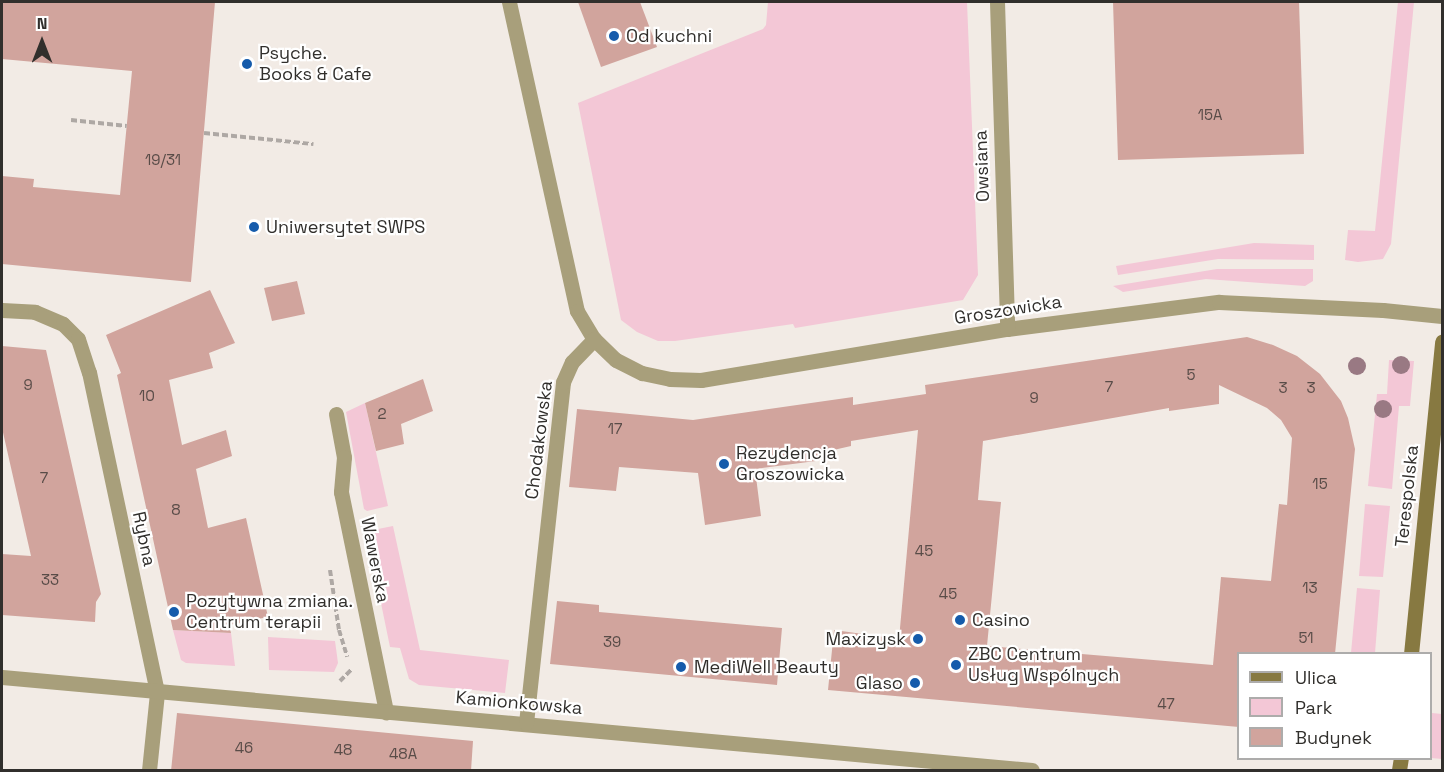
<!DOCTYPE html>
<html>
<head>
<meta charset="utf-8">
<style>
  body { margin:0 }
  #map { position:relative; width:1444px; height:772px; overflow:hidden; background:#f2ebe5; font-family:"Space Grotesk",sans-serif }
  div>[style] { position:absolute }
  .green>* { inset:0; background:#f3c7d6 }
  .building>* { inset:0; background:#d1a49d }
  .path>* { height:4px; margin-top:-2px; transform-origin:0; background:repeating-linear-gradient(90deg,#aea8a4 0 6px,transparent 0 9px) }
  .lane>* { height:15px; margin:-7.5px; padding:0 7.5px; transform-origin:7.5px; border-radius:7.5px; background:#a89f7b }
  .street>* { height:15px; margin:-7.5px; padding:0 7.5px; transform-origin:7.5px; border-radius:7.5px; background:#a89f7b }
  .secondary>* { height:15px; margin:-7.5px; padding:0 7.5px; transform-origin:7.5px; border-radius:7.5px; background:#877941 }
  .trees>* { width:18px; height:18px; margin:-9px; border-radius:50%; background:#997983 }
  .dots>* { width:16px; height:16px; translate:-50% -50%; box-sizing:border-box; border:3px solid #fff; border-radius:50% }
  span { translate:-50% -50%; white-space:nowrap; text-align:center; line-height:1.15; -webkit-text-stroke:4.5px #fff; paint-order:stroke }
  .number-label { font-size:15px; color:#594c48 }
  .number-label span { -webkit-text-stroke-width:0 }
  .poi-label { font-size:18px; color:#312f2c }
  .left { translate:0 -50%; text-align:left }
  .right { translate:-100% -50%; text-align:right }
  .street-label { font-size:18px; color:#312f2c }
  .frame { position:absolute; inset:0; border:3px solid #312f2c; pointer-events:none }
  .legend { position:absolute; left:1237px; top:652px; width:195px; height:108px; box-sizing:border-box; background:#fff; border:2px solid #adacab; margin:0; padding:8px 10px; list-style:none; font-size:18px; color:#312f2c }
  .legend li { display:flex; align-items:center; gap:12px; height:30px }
  .legend b { width:30px; border:2px solid #adacab }
  .north { position:absolute; left:12px; top:12px; width:60px; height:60px; -webkit-text-stroke:4px #fff; paint-order:stroke; rotate:0deg; font-size:16px; font-weight:700; line-height:24px; text-align:center; color:#312f2c }
  .north::after { content:''; display:block; margin:auto; width:21px; height:27px; background:#312f2c; clip-path:polygon(50% 0,100% 100%,50% 72%,0 100%) }
</style>
</head>
<body>
<div id="map">
  <div class="green">
    <i style="clip-path:polygon(768px 2px,967px 2px,978px 275px,963px 300px,795px 328px,793px 324px,675px 341px,658px 341px,637px 332px,621px 320px,578px 103px,763px 29px,766px 25px)"></i>
    <i style="clip-path:polygon(1398px 2px,1414px 2px,1391px 244px,1383px 259px,1358px 262px,1345px 260px,1348px 230px,1375px 231px)"></i>
    <i style="clip-path:polygon(1254px 243px,1314px 245px,1314px 260px,1218px 259px,1118px 275px,1116px 266px)"></i>
    <i style="clip-path:polygon(1217px 269px,1313px 269px,1313px 281px,1305px 286px,1206px 279px,1123px 292px,1113px 286px)"></i>
    <i style="clip-path:polygon(1389px 360px,1414px 361px,1410px 406px,1399px 406px,1392px 489px,1368px 486px,1377px 394px,1387px 394px)"></i>
    <i style="clip-path:polygon(365px 403px,388px 506px,367px 511px,364px 509px,346px 412px)"></i>
    <i style="clip-path:polygon(1365px 504px,1390px 506px,1383px 577px,1359px 576px)"></i>
    <i style="clip-path:polygon(393px 526px,420px 650px,509px 660px,505px 693px,419px 685px,409px 679px,400px 648px,390px 647px,368px 540px,373px 530px)"></i>
    <i style="clip-path:polygon(1357px 588px,1380px 590px,1375px 653px,1351px 653px)"></i>
    <i style="clip-path:polygon(173px 630px,231px 633px,235px 666px,186px 663px,181px 660px)"></i>
    <i style="clip-path:polygon(268px 637px,335px 641px,338px 663px,334px 672px,269px 670px)"></i>
    <i style="clip-path:polygon(1432px 713px,1442px 714px,1442px 759px,1431px 758px)"></i>
  </div>
  <div class="building">
    <i style="clip-path:polygon(2px 2px,215px 2px,191px 282px,2px 264px,2px 176px,34px 179px,33px 187px,120px 195px,132px 71px,2px 59px)"></i>
    <i style="clip-path:polygon(578px 2px,640px 2px,657px 47px,601px 67px)"></i>
    <i style="clip-path:polygon(1113px 2px,1299px 2px,1304px 154px,1118px 160px)"></i>
    <i style="clip-path:polygon(297px 281px,305px 314px,272px 321px,264px 288px)"></i>
    <i style="clip-path:polygon(210px 290px,235px 343px,209px 353px,213px 368px,169px 380px,182px 445px,226px 430px,232px 456px,196px 469px,208px 528px,246px 518px,268px 617px,229px 625px,231px 633px,173px 630px,117px 375px,121px 373px,106px 335px)"></i>
    <i style="clip-path:polygon(evenodd,1247px 337px,1273px 345px,1297px 356px,1320px 374px,1341px 401px,1348px 418px,1355px 449px,1335px 654px,1239px 654px,1239px 727px,828px 690px,834px 630px,899px 639px,918px 430px,851px 441px,851px 446px,829px 451px,831px 459px,755px 469px,761px 516px,705px 525px,698px 473px,619px 467px,616px 491px,569px 487px,577px 409px,693px 420px,853px 397px,853px 405px,926px 394px,925px 385px,1247px 337px,1219px 385px,1267px 408px,1281px 420px,1292px 438px,1287px 505px,1279px 504px,1271px 581px,1221px 577px,1213px 665px,987px 646px,1001px 502px,978px 500px,983px 441px,1169px 408px,1169px 411px,1219px 404px,1219px 385px)"></i>
    <i style="clip-path:polygon(2px 346px,46px 350px,101px 594px,96px 602px,95px 622px,2px 615px,2px 554px,31px 556px,2px 428px)"></i>
    <i style="clip-path:polygon(423px 379px,433px 411px,401px 424px,404px 444px,376px 451px,365px 403px)"></i>
    <i style="clip-path:polygon(557px 601px,599px 605px,599px 612px,782px 628px,777px 685px,550px 664px)"></i>
    <i style="clip-path:polygon(177px 713px,473px 741px,471px 771px,171px 771px)"></i>
  </div>
  <div class="path">
    <i style="left:71px;top:120px;width:56px;rotate:6.1deg"></i>
    <i style="left:204px;top:133px;width:110px;rotate:5.8deg"></i>
    <i style="left:330px;top:570px;width:61px;rotate:81.5deg"></i>
    <i style="left:339px;top:630px;width:28px;rotate:73deg"></i>
    <i style="left:340px;top:681px;width:16px;rotate:-45deg"></i>
  </div>
  <div class="lane">
    <i style="left:336px;top:414px;width:44px;rotate:79.5deg"></i>
    <i style="left:344px;top:457px;width:35px;rotate:95deg"></i>
    <i style="left:341px;top:492px;width:225px;rotate:78.4deg"></i>
  </div>
  <div class="street">
    <i style="left:509px;top:2px;width:316px;rotate:77.6deg"></i>
    <i style="left:577px;top:311px;width:33px;rotate:59deg"></i>
    <i style="left:594px;top:339px;width:30px;rotate:44deg"></i>
    <i style="left:616px;top:360px;width:29px;rotate:27deg"></i>
    <i style="left:642px;top:373px;width:29px;rotate:12deg"></i>
    <i style="left:670px;top:379px;width:31px;rotate:2deg"></i>
    <i style="left:701px;top:380px;width:310px;rotate:-9.5deg"></i>
    <i style="left:1007px;top:329px;width:214px;rotate:-7.3deg"></i>
    <i style="left:1219px;top:302px;width:164px;rotate:2.8deg"></i>
    <i style="left:1383px;top:310px;width:59px;rotate:5.8deg"></i>
    <i style="left:997px;top:2px;width:327px;rotate:88.2deg"></i>
    <i style="left:2px;top:310px;width:33px;rotate:3deg"></i>
    <i style="left:35px;top:312px;width:30px;rotate:23deg"></i>
    <i style="left:63px;top:324px;width:21px;rotate:45deg"></i>
    <i style="left:78px;top:339px;width:35px;rotate:72deg"></i>
    <i style="left:89px;top:372px;width:328px;rotate:78deg"></i>
    <i style="left:157px;top:693px;width:77px;rotate:95.9deg"></i>
    <i style="left:2px;top:677px;width:1034px;rotate:5.16deg"></i>
    <i style="left:526px;top:723px;width:343px;rotate:-83.8deg"></i>
    <i style="left:563px;top:382px;width:22px;rotate:-66deg"></i>
    <i style="left:572px;top:362px;width:32px;rotate:-46deg"></i>
  </div>
  <div class="secondary">
    <i style="left:1411px;top:654px;width:314px;rotate:-84.3deg"></i>
    <i style="left:1399px;top:770px;width:12px;rotate:-81deg"></i>
  </div>
  <div class="trees">
    <i style="left:1401px;top:365px"></i>
    <i style="left:1357px;top:366px"></i>
    <i style="left:1383px;top:409px"></i>
  </div>
  <div class="dots">
    <i style="left:614px;top:36px;background:#155bab"></i>
    <i style="left:247px;top:64px;background:#155bab"></i>
    <i style="left:254px;top:227px;background:#155bab"></i>
    <i style="left:724px;top:464px;background:#155bab"></i>
    <i style="left:174px;top:612px;background:#155bab"></i>
    <i style="left:960px;top:620px;background:#155bab"></i>
    <i style="left:918px;top:639px;background:#155bab"></i>
    <i style="left:956px;top:665px;background:#155bab"></i>
    <i style="left:681px;top:667px;background:#155bab"></i>
    <i style="left:915px;top:683px;background:#155bab"></i>
  </div>
  <div class="number-label">
    <span style="left:1210px;top:115px">15A</span>
    <span style="left:163px;top:160px">19/31</span>
    <span style="left:1191px;top:375px">5</span>
    <span style="left:28px;top:385px">9</span>
    <span style="left:1109px;top:387px">7</span>
    <span style="left:1283px;top:388px">3</span>
    <span style="left:1311px;top:388px">3</span>
    <span style="left:147px;top:396px">10</span>
    <span style="left:1034px;top:398px">9</span>
    <span style="left:382px;top:414px">2</span>
    <span style="left:615px;top:429px">17</span>
    <span style="left:44px;top:478px">7</span>
    <span style="left:1320px;top:484px">15</span>
    <span style="left:176px;top:510px">8</span>
    <span style="left:924px;top:551px">45</span>
    <span style="left:50px;top:580px">33</span>
    <span style="left:1310px;top:588px">13</span>
    <span style="left:948px;top:594px">45</span>
    <span style="left:1306px;top:638px">51</span>
    <span style="left:612px;top:642px">39</span>
    <span style="left:1166px;top:704px">47</span>
    <span style="left:244px;top:748px">46</span>
    <span style="left:343px;top:750px">48</span>
    <span style="left:403px;top:754px">48A</span>
  </div>
  <div class="poi-label">
    <span class="left" style="left:626px;top:36px">Od kuchni</span>
    <span class="left" style="left:259px;top:64px">Psyche.<br>Books &amp; Cafe</span>
    <span class="left" style="left:266px;top:227px">Uniwersytet SWPS</span>
    <span class="left" style="left:736px;top:464px">Rezydencja<br>Groszowicka</span>
    <span class="left" style="left:186px;top:612px">Pozytywna zmiana.<br>Centrum terapii</span>
    <span class="left" style="left:972px;top:620px">Casino</span>
    <span class="right" style="left:906px;top:639px">Maxizysk</span>
    <span class="left" style="left:968px;top:665px">ZBC Centrum<br>Usług Wspólnych</span>
    <span class="left" style="left:694px;top:667px">MediWell Beauty</span>
    <span class="right" style="left:903px;top:683px">Glaso</span>
  </div>
  <div class="street-label">
    <span style="left:982px;top:166px;rotate:-92deg">Owsiana</span>
    <span style="left:1008px;top:310px;rotate:-9deg">Groszowicka</span>
    <span style="left:539px;top:440px;rotate:-83deg">Chodakowska</span>
    <span style="left:1407px;top:496px;rotate:-84deg">Terespolska</span>
    <span style="left:144px;top:539px;rotate:78deg">Rybna</span>
    <span style="left:375px;top:560px;rotate:79deg">Wawerska</span>
    <span style="left:519px;top:703px;rotate:5deg">Kamionkowska</span>
  </div>
  <div class="frame"></div>
  <ul class="legend">
  <li><b style="height:8px;background:#877941"></b>Ulica</li>
  <li><b style="height:16px;background:#f3c7d6"></b>Park</li>
  <li><b style="height:16px;background:#d1a49d"></b>Budynek</li>
  </ul>
  <div class="north">N</div>
</div>
</body>
</html>
